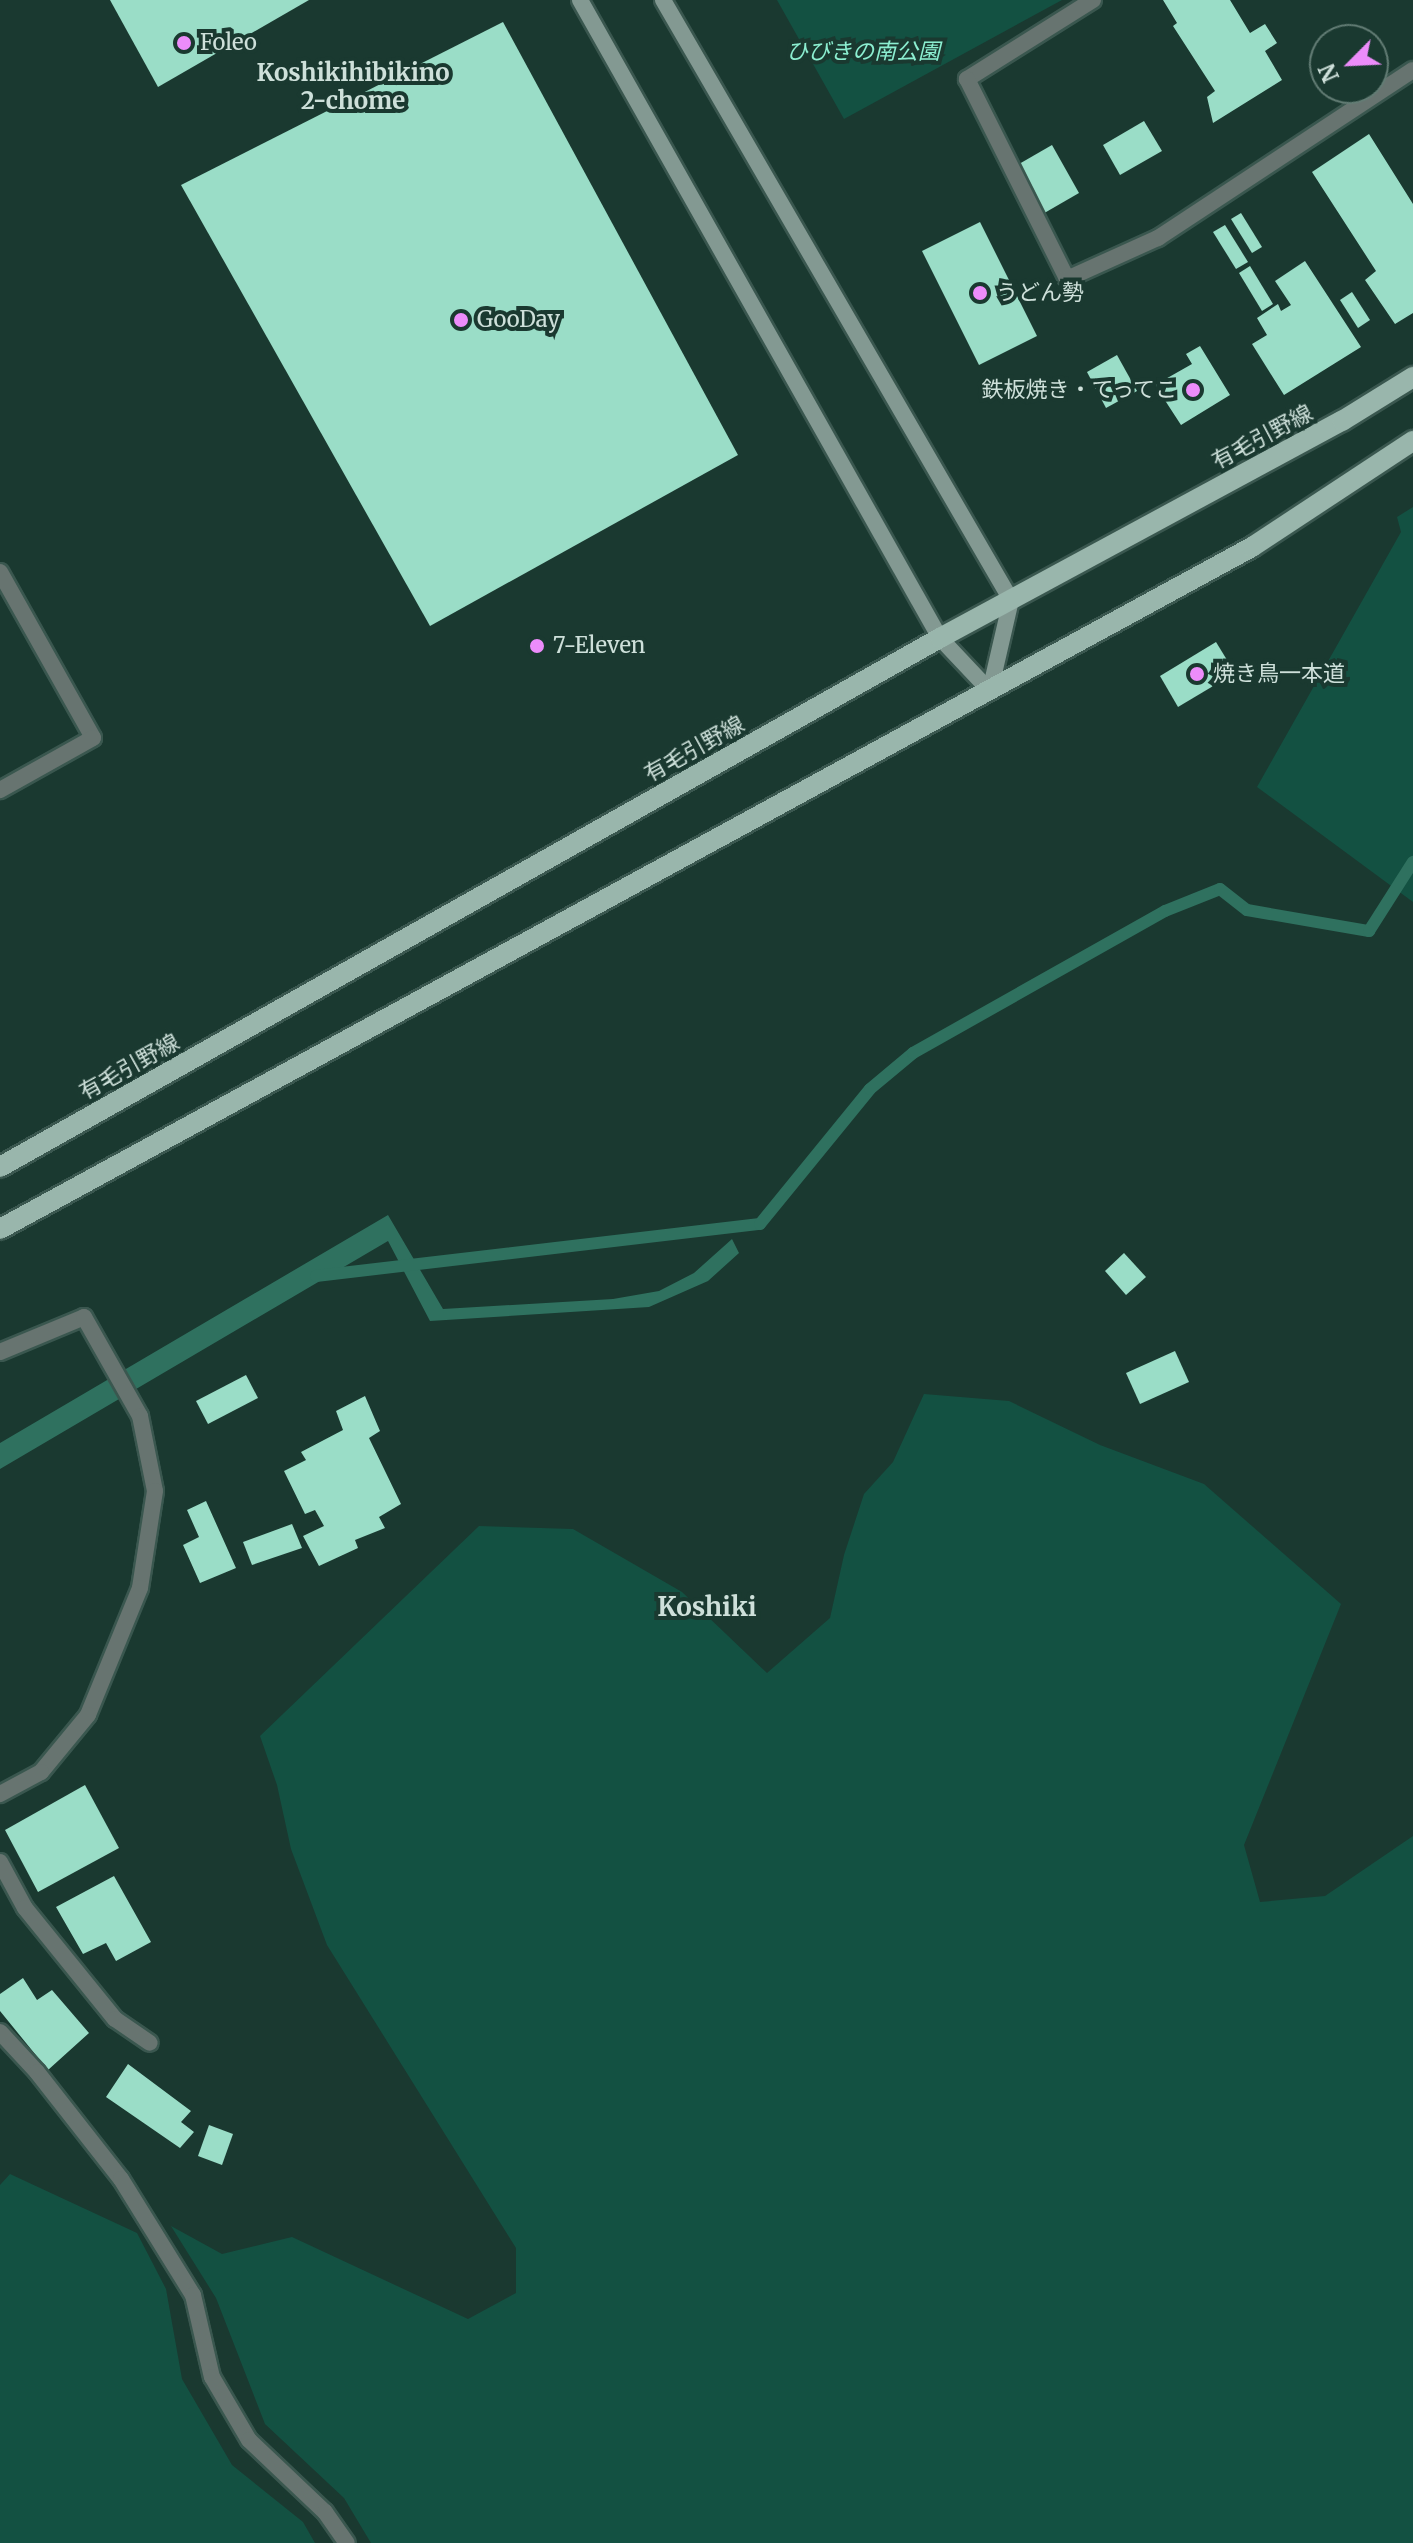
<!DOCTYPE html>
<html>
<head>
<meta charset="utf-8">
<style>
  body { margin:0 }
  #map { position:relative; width:1413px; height:2543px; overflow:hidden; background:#1a3930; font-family:Merriweather,"Noto Sans JP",serif }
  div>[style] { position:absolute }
  .green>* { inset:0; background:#135142 }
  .water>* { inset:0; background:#2f715f }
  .stream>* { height:12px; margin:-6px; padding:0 6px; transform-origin:6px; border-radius:6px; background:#2f715f }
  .building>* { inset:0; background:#9addc7 }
  .roads { filter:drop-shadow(2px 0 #3a574f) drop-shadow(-2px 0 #3a574f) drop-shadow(0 2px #3a574f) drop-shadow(0 -2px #3a574f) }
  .street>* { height:16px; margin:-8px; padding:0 8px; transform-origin:8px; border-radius:8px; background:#677470 }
  .secondary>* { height:16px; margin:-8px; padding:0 8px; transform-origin:8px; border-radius:8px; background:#839992 }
  .primary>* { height:20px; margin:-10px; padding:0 10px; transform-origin:10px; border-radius:10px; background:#99b6ac }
  .dots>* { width:22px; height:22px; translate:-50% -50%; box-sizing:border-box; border:4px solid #1a3930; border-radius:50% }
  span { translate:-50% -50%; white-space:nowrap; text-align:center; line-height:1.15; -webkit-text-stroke:8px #1a3930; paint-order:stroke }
  .poi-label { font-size:22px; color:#cee0da }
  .left { translate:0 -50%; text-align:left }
  .right { translate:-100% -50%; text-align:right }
  .park-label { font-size:22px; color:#8cefd1; font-style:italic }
  .street-label { font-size:22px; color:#cee0da }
  .neighbourhood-label { font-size:24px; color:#cee0da; font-weight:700 }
  .quarter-label { font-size:26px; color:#cee0da; font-weight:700 }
  .north { position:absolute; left:1309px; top:24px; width:80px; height:80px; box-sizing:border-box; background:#1a3930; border:2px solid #627c74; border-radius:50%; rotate:246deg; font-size:22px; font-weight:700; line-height:32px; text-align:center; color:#cee0da }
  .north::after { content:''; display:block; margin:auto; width:28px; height:36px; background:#ec8cfa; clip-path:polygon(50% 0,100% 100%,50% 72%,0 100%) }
</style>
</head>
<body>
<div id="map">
  <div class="green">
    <i style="clip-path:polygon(777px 0,1062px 0,844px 119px)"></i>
    <i style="clip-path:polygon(1413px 507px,1413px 902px,1257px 787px,1401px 532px,1397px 517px)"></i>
    <i style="clip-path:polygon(924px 1394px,1009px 1401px,1100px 1445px,1204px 1484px,1341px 1604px,1244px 1845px,1260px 1902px,1325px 1896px,1413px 1836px,1413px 2543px,371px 2543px,344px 2498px,265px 2424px,216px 2298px,171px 2226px,222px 2254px,292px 2237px,468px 2319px,516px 2293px,516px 2248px,327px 1945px,291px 1849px,277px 1785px,260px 1736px,479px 1526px,573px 1529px,682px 1592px,767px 1673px,830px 1618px,844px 1555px,864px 1494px,893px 1462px)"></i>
    <i style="clip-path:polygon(10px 2174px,137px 2233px,166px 2289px,182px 2379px,232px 2465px,303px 2522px,315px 2543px,0 2543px,0 2185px)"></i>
  </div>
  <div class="water">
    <i style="clip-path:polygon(388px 1215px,443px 1309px,613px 1299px,659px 1291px,694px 1273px,732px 1239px,739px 1253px,708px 1281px,649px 1307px,430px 1321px,388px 1241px,0 1469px,0 1443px)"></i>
  </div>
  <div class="stream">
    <i style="left:316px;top:1276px;width:447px;rotate:-6.7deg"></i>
    <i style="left:760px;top:1224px;width:174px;rotate:-50.8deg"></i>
    <i style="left:870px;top:1089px;width:56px;rotate:-39.9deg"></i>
    <i style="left:913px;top:1053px;width:289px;rotate:-29.4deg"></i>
    <i style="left:1165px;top:911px;width:59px;rotate:-21.8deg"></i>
    <i style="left:1220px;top:889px;width:34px;rotate:38deg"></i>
    <i style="left:1247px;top:910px;width:124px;rotate:9.8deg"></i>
    <i style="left:1369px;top:931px;width:82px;rotate:-57.5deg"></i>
  </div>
  <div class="building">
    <i style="clip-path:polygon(110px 0,309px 0,158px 87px)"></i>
    <i style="clip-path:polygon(1163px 0,1230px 0,1250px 33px,1265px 24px,1277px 43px,1265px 51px,1282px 80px,1213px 123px,1207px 97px,1215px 91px,1173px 26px,1177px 23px)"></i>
    <i style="clip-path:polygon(503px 22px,738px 455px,430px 626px,181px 185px)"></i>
    <i style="clip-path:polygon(1144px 121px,1162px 151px,1120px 175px,1103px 145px)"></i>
    <i style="clip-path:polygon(1369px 134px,1413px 204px,1413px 313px,1395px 324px,1365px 280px,1376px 271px,1312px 172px)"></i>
    <i style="clip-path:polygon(1052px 145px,1079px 193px,1034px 219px,1007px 171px)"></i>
    <i style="clip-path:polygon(1241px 213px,1262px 247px,1252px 253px,1231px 219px)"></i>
    <i style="clip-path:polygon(980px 222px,1037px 336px,979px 365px,922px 251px)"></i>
    <i style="clip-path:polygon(1225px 225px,1248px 262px,1236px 269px,1213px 232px)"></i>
    <i style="clip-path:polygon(1305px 261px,1361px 347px,1284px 395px,1252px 344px,1267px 335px,1257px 318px,1278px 304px,1281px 311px,1291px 305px,1275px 281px)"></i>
    <i style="clip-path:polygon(1250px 266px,1273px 304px,1262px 311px,1239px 273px)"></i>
    <i style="clip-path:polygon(1352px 292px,1370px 320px,1358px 328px,1340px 300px)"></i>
    <i style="clip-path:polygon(1200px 346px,1230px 395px,1181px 425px,1155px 385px,1192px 364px,1186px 354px)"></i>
    <i style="clip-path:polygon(1117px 355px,1137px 391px,1106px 408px,1087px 372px)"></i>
    <i style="clip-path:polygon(1216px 642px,1235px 673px,1178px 707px,1160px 676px)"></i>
    <i style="clip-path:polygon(1124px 1253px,1146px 1277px,1126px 1295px,1105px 1271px)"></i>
    <i style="clip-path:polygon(1175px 1351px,1189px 1382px,1140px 1404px,1126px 1373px)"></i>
    <i style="clip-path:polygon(246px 1375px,258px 1398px,208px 1424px,196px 1401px)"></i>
    <i style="clip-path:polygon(365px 1396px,380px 1431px,369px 1438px,401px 1504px,379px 1517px,385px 1528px,355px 1540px,358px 1548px,319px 1566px,303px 1536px,324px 1526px,315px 1510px,305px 1514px,284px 1471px,306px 1460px,301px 1452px,343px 1430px,336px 1411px)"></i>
    <i style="clip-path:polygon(206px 1501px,236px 1568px,200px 1583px,183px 1545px,199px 1537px,187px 1510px)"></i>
    <i style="clip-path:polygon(292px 1524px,302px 1548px,252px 1565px,243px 1542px)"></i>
    <i style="clip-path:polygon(85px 1785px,119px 1848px,38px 1892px,5px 1830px)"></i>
    <i style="clip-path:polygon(114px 1876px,151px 1942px,116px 1961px,106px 1943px,83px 1954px,56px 1907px)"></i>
    <i style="clip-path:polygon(23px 1978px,37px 2000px,52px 1990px,89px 2033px,48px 2070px,0 2011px,0 1994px)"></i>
    <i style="clip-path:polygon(128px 2064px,191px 2111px,181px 2122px,194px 2132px,180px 2148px,106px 2097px)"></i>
    <i style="clip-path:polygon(209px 2125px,233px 2134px,222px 2165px,198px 2156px)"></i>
  </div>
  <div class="roads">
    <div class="street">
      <i style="left:1093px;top:0;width:149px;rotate:147.9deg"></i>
      <i style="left:967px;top:79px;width:224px;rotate:63.4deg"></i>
      <i style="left:1067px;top:279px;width:100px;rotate:-24.3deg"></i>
      <i style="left:1158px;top:238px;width:305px;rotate:-33.4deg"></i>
      <i style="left:0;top:572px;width:190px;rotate:60.7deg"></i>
      <i style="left:93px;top:738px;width:107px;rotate:150.8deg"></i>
      <i style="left:0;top:1352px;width:91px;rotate:-22.6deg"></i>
      <i style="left:84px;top:1317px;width:114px;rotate:60.5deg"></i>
      <i style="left:140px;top:1416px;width:76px;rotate:78.7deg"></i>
      <i style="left:155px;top:1491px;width:98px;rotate:98.8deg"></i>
      <i style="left:140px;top:1588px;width:137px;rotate:112.3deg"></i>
      <i style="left:88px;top:1715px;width:74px;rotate:129.5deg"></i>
      <i style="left:41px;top:1772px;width:47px;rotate:151.8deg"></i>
      <i style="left:0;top:1862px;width:52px;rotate:61.5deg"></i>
      <i style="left:25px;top:1908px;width:143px;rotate:51deg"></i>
      <i style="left:115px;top:2019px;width:42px;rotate:34.4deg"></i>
      <i style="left:0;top:2032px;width:54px;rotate:47.2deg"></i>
      <i style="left:37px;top:2072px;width:136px;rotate:51.9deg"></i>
      <i style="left:121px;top:2179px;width:137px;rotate:58.2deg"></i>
      <i style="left:193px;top:2295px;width:84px;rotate:77deg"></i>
      <i style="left:212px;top:2377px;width:73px;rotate:59.6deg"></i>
      <i style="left:249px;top:2440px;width:105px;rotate:43.5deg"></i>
      <i style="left:325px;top:2512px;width:38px;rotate:55deg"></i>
    </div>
    <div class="secondary">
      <i style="left:580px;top:0;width:733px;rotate:60.57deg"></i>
      <i style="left:940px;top:638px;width:73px;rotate:46.7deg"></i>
      <i style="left:663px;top:0;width:694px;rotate:59.89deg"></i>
      <i style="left:1011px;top:600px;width:93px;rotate:103deg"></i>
    </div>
    <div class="primary">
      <i style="left:0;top:1167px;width:1079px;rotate:-29.37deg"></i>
      <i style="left:940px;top:638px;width:457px;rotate:-28.4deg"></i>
      <i style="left:1342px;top:421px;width:84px;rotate:-31.8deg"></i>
      <i style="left:0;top:1229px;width:1426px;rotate:-28.58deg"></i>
      <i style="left:1252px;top:547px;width:193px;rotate:-33.4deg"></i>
    </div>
  </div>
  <div class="dots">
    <i style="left:184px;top:43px;background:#ec8cfa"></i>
    <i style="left:980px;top:293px;background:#ec8cfa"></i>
    <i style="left:461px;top:320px;background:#ec8cfa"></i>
    <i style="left:1193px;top:390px;background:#ec8cfa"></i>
    <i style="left:537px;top:646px;background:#ec8cfa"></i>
    <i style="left:1197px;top:674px;background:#ec8cfa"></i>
  </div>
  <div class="poi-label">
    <span class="left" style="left:200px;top:43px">Foleo</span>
    <span class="left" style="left:996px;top:293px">うどん勢</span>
    <span class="left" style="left:477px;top:320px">GooDay</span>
    <span class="right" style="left:1177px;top:390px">鉄板焼き・てってこ</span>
    <span class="left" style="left:553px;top:646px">7-Eleven</span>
    <span class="left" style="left:1213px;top:674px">焼き鳥一本道</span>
  </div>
  <div class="park-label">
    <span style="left:863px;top:52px">ひびきの南公園</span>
  </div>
  <div class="street-label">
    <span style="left:1262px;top:437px;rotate:-28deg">有毛引野線</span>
    <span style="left:694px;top:749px;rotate:-29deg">有毛引野線</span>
    <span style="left:129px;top:1067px;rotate:-29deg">有毛引野線</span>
  </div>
  <div class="neighbourhood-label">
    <span style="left:353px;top:87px">Koshikihibikino<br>2-chome</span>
  </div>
  <div class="quarter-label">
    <span style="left:707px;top:1607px">Koshiki</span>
  </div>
  <div class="north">N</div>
</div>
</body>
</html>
